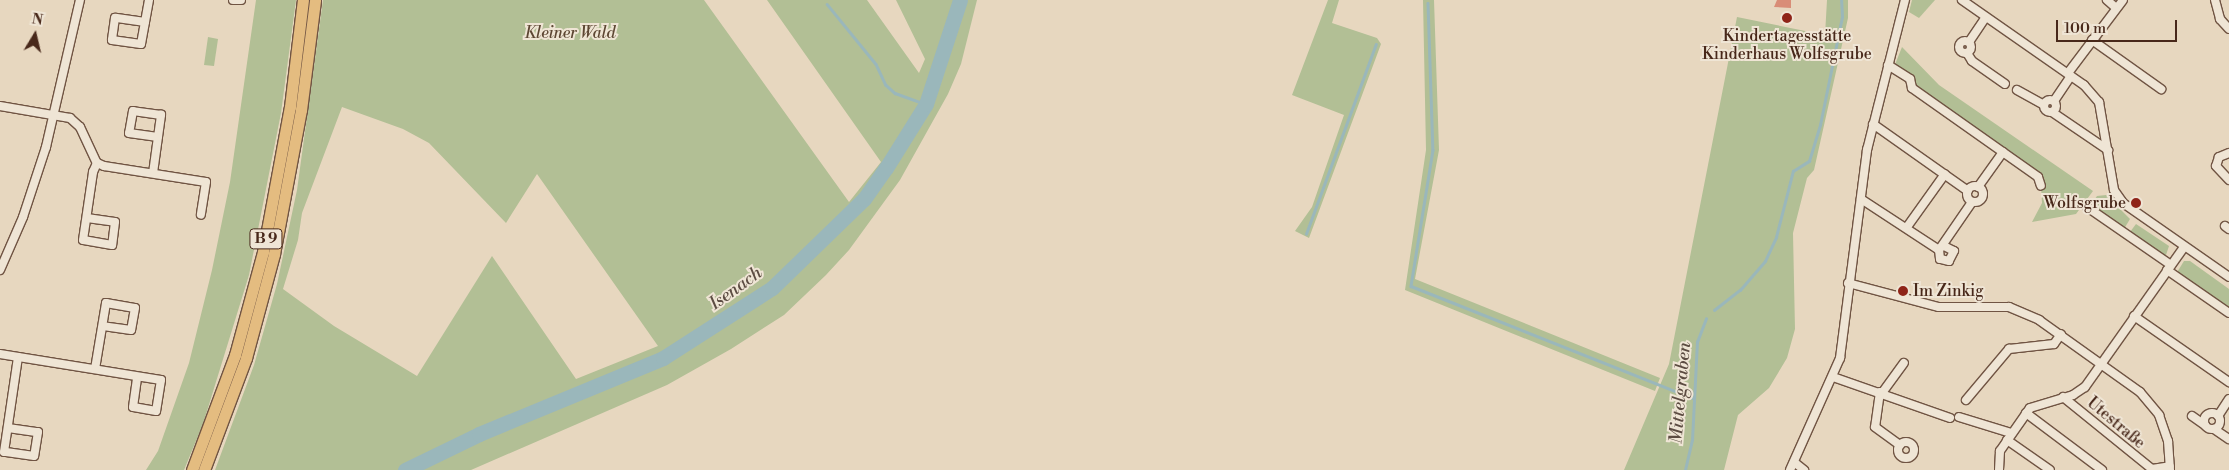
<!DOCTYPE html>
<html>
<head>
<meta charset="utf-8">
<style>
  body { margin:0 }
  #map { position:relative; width:2229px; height:470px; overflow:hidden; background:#e7d7bf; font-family:"Libre Bodoni",serif }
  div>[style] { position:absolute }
  .green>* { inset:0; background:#b2bf95 }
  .stream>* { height:2.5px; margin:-1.25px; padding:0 1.25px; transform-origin:1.25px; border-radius:1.25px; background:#9ab7bb }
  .river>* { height:15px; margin:-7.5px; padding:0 7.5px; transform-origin:7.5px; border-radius:7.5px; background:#9ab7bb }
  .building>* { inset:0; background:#d98d77 }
  .roads { filter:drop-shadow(1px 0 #705443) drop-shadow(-1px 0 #705443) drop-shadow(0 1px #705443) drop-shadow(0 -1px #705443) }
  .minor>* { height:8px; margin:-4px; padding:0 4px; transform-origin:4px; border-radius:4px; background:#efe5d5 }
  .minor>.ring { margin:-4px; padding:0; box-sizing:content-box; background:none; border:8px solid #efe5d5; border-radius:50% }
  .highway>* { height:11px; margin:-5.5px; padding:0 5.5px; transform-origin:5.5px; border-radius:5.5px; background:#e4bc80 }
  .dots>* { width:14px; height:14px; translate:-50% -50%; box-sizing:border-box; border:2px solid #efe5d5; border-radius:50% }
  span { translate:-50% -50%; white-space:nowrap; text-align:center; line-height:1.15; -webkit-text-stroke:4px #efe5d5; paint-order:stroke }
  .shield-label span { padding:1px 4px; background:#efe5d5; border:1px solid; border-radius:4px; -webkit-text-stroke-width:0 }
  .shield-label { font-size:15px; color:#48281a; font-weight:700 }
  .park-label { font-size:16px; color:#5d4633; font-style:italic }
  .poi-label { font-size:16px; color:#48281a }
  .right { translate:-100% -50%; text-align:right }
  .left { translate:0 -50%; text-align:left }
  .street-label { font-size:16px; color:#48281a }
  .water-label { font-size:18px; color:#5c4c42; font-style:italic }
  .north { position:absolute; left:10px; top:10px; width:50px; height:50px; -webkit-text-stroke:4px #efe5d5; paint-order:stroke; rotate:9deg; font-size:14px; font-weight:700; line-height:20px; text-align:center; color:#48281a }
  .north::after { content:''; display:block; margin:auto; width:18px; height:22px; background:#48281a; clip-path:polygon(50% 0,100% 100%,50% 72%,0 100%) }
  .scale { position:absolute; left:2056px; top:20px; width:121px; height:22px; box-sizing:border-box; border:2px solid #48281a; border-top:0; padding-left:6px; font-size:15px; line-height:18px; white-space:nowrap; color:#48281a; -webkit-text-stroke:4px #efe5d5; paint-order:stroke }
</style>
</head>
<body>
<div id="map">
  <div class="green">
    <i style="clip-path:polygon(256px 0,296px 0,281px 113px,249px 275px,203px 424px,184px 470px,146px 470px,158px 451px,189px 363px,212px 270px,230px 182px)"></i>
    <i style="clip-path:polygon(evenodd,323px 0,704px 0,849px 202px,881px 162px,767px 0,867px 0,919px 73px,925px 59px,896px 0,977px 0,961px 64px,948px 94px,900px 180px,849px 250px,826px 275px,784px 315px,731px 349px,667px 385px,471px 470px,215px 470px,254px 365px,277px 284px,297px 190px,323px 0,342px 107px,403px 129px,429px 143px,506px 223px,537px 174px,658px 346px,576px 379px,492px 256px,417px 376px,334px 326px,283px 289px,298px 240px,302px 213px,342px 107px)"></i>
    <i style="clip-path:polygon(1328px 0,1339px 0,1332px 23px,1377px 38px,1381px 44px,1309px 238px,1295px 231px,1312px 207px,1344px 115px,1292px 95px)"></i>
    <i style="clip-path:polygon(1423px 0,1434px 0,1439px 150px,1415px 279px,1660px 378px,1655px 391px,1405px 290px,1426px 150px)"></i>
    <i style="clip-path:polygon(1827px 0,1848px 0,1848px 18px,1814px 170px,1807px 178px,1793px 233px,1795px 329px,1787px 358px,1769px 388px,1738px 415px,1724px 470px,1624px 470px,1669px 364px,1737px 17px,1825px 35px)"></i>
    <i style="clip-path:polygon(1912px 0,1935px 0,1919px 18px,1909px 12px)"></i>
    <i style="clip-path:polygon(208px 37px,218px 39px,214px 66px,204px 65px)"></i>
    <i style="clip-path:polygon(1902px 47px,1939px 85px,2093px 191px,2076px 214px,2032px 222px,2042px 203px,2041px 186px,2045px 182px,1914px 87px,1894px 67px)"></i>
    <i style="clip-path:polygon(2106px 195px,2130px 219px,2124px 229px,2090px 206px,2097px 196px)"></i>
    <i style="clip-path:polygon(2136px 224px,2169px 246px,2165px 258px,2130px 232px)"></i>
    <i style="clip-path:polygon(2184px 261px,2190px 261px,2229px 289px,2229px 310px,2176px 274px)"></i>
  </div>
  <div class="stream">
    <i style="left:1428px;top:3px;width:147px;rotate:88.1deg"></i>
    <i style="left:1433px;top:150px;width:138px;rotate:99.2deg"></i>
    <i style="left:1411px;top:286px;width:303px;rotate:21.7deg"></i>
    <i style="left:827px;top:4px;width:77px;rotate:50.8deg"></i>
    <i style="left:876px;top:64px;width:23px;rotate:65deg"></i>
    <i style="left:886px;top:85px;width:12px;rotate:42deg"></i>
    <i style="left:895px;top:93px;width:33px;rotate:20deg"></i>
    <i style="left:1306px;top:234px;width:202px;rotate:-69.8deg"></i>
    <i style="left:1714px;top:310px;width:33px;rotate:-38deg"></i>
    <i style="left:1740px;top:290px;width:38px;rotate:-49deg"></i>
    <i style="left:1765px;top:261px;width:26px;rotate:-65deg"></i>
    <i style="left:1776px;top:237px;width:68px;rotate:-75.6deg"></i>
    <i style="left:1793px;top:171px;width:19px;rotate:-32deg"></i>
    <i style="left:1809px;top:161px;width:38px;rotate:-73deg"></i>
    <i style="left:1820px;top:125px;width:110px;rotate:-78.5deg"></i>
    <i style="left:1842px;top:17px;width:17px;rotate:-93deg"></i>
    <i style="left:1685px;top:470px;width:31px;rotate:-77deg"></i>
    <i style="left:1692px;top:440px;width:98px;rotate:-87.1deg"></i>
    <i style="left:1697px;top:342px;width:25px;rotate:-69deg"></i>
  </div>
  <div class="river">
    <i style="left:405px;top:470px;width:82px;rotate:-25.9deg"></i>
    <i style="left:479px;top:434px;width:199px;rotate:-22.4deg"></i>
    <i style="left:663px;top:358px;width:130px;rotate:-32.7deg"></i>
    <i style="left:772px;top:288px;width:128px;rotate:-44.1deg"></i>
    <i style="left:864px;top:199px;width:38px;rotate:-55deg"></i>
    <i style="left:886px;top:168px;width:75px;rotate:-58deg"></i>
    <i style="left:926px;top:104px;width:109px;rotate:-71.9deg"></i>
  </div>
  <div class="building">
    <i style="clip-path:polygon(1777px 0,1791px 0,1791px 8px,1774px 7px)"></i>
  </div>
  <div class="roads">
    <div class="minor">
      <i style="left:233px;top:0;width:8px"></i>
      <i style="left:1962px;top:0;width:149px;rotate:34.9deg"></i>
      <i style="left:2084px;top:85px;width:23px;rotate:49deg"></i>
      <i style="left:2099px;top:102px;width:89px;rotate:80.3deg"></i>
      <i style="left:2114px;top:190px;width:16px;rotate:55deg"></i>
      <i style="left:2123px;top:203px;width:129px;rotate:34.9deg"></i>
      <i style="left:2107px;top:0;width:11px;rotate:41deg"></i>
      <i style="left:2215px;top:0;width:20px;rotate:75deg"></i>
      <i style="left:2220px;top:19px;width:13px;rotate:48deg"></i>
      <i style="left:145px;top:22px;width:30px;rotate:-172deg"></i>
      <i style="left:115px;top:18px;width:22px;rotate:98deg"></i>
      <i style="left:112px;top:40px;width:29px;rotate:8deg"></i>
      <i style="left:141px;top:44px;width:45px;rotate:-79.7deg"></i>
      <i style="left:2092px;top:40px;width:85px;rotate:35.4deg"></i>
      <i class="ring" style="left:1959px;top:41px;width:4px;height:4px"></i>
      <i style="left:1969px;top:42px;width:30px;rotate:-56deg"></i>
      <i style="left:1967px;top:53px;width:9px;rotate:58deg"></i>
      <i style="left:1972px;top:61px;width:40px;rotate:34.9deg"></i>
      <i style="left:1888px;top:65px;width:26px;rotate:32deg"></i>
      <i style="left:1910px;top:79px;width:9px;rotate:77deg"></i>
      <i style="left:1912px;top:88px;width:154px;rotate:35.2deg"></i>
      <i style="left:2038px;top:177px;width:9px;rotate:72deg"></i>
      <i style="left:2068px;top:73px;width:91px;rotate:-53deg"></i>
      <i style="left:2017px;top:90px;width:31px;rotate:29deg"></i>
      <i class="ring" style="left:2044px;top:100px;width:4px;height:4px"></i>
      <i style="left:2054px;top:101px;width:30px;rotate:-56deg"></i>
      <i style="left:0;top:106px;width:71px;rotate:9.7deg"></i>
      <i style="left:70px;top:118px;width:13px;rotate:42deg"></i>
      <i style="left:80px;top:127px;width:40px;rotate:65deg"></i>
      <i style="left:97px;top:163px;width:8px;rotate:23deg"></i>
      <i style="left:104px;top:166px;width:103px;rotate:8.9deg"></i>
      <i style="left:206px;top:182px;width:33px;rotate:99deg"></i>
      <i style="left:2052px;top:112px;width:68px;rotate:34.2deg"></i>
      <i style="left:1873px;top:124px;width:116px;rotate:35.2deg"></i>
      <i style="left:2229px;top:153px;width:11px;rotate:158deg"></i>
      <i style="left:2219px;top:157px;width:9px;rotate:108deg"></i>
      <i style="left:2216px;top:166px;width:19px;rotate:47deg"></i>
      <i style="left:153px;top:173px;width:59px;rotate:-82.1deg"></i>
      <i style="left:161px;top:115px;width:28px;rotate:-172deg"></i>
      <i style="left:133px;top:111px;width:22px;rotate:100deg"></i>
      <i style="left:129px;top:133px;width:29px;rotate:8deg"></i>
      <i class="ring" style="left:1967px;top:186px;width:8px;height:8px"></i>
      <i style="left:1978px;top:187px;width:43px;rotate:-54.5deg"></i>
      <i style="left:1861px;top:199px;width:93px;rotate:33.2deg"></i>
      <i style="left:2087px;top:207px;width:102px;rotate:34.6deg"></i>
      <i style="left:87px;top:218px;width:28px;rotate:8deg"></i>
      <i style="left:115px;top:222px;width:23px;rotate:97deg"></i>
      <i style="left:112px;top:245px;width:29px;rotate:-170deg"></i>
      <i style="left:83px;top:240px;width:69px;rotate:-81.6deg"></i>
      <i style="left:93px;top:172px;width:10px;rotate:-66deg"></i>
      <i style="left:2225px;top:226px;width:5px;rotate:37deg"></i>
      <i style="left:1907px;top:227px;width:65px;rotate:-54.4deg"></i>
      <i style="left:1944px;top:246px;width:11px;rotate:27deg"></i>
      <i style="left:1954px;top:251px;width:11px;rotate:117deg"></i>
      <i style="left:1949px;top:261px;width:9px;rotate:-167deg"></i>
      <i style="left:1940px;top:259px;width:9px;rotate:-96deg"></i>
      <i style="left:1939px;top:250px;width:58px;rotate:-55.5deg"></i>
      <i style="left:0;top:270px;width:58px;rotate:-66.5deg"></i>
      <i style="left:23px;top:217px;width:74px;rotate:-71.8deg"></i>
      <i style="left:46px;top:147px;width:151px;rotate:-77deg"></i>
      <i style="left:2167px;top:270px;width:75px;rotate:34.7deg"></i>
      <i style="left:1848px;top:283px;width:94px;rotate:14.8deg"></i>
      <i style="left:1939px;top:307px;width:70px"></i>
      <i style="left:2009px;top:307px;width:33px;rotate:23deg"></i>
      <i style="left:2039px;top:320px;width:124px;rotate:35.5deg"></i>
      <i style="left:2140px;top:392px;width:30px;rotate:50deg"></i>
      <i style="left:2159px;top:415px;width:28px;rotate:71deg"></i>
      <i style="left:2168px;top:441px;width:29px;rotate:86deg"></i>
      <i style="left:2134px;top:316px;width:116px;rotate:34.8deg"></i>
      <i style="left:0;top:354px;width:163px;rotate:9.2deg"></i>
      <i style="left:161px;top:380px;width:31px;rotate:99deg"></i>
      <i style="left:156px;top:411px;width:23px;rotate:-170deg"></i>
      <i style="left:133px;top:407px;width:30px;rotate:-82deg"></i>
      <i style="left:95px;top:369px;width:67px;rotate:-80.5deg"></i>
      <i style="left:106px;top:303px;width:29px;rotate:10deg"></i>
      <i style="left:135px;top:308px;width:22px;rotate:100deg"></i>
      <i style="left:131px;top:330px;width:28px;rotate:-172deg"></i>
      <i style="left:1833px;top:377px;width:124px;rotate:19.3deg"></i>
      <i style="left:1880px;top:392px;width:35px;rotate:98deg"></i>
      <i style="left:1875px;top:427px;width:31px;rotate:36deg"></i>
      <i style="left:1882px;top:393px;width:37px;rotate:-54deg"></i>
      <i style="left:2063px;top:397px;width:114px;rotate:39deg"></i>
      <i style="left:2152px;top:469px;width:18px;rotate:-9deg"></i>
      <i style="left:1966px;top:400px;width:67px;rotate:-49.9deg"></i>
      <i style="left:2009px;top:349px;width:45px;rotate:-6.3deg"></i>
      <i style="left:2054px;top:344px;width:12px;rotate:-55deg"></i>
      <i style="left:2026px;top:413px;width:95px;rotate:36.9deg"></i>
      <i class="ring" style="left:2204px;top:413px;width:8px;height:8px"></i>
      <i style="left:2192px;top:416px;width:16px;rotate:35deg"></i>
      <i style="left:2218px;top:416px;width:20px;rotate:-57deg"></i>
      <i style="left:1959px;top:417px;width:54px;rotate:17.1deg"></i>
      <i style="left:8px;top:428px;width:30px;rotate:8deg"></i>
      <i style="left:38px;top:432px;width:24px;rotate:99deg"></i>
      <i style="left:34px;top:456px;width:30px;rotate:-172deg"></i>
      <i style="left:4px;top:452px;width:96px;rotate:-81.6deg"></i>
      <i style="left:2214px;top:429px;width:18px;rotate:34deg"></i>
      <i style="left:2007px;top:440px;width:52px;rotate:34.9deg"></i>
      <i class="ring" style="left:1898px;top:442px;width:8px;height:8px"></i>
      <i style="left:1794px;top:462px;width:13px;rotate:39deg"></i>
      <i style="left:1790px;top:470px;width:123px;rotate:-65.9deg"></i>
      <i style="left:1840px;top:358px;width:210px;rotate:-82.6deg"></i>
      <i style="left:1867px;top:150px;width:155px;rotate:-75.8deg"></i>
      <i style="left:1999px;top:470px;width:19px;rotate:-87deg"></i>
      <i style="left:2000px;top:451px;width:52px;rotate:-55.1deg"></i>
      <i style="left:2030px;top:408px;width:45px;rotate:-16.8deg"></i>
      <i style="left:2073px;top:395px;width:14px;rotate:-34deg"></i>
      <i style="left:2085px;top:387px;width:171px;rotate:-54.7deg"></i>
    </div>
    <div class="highway">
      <i style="left:192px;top:470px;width:123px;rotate:-69.5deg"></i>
      <i style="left:235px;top:355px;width:107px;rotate:-74.8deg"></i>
      <i style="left:263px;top:252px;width:147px;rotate:-79.5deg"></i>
      <i style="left:290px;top:107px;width:108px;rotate:-83.1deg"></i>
      <i style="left:204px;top:470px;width:120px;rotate:-69.4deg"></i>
      <i style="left:246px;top:358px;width:108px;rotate:-74.9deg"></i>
      <i style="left:274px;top:254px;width:147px;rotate:-79.4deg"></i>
      <i style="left:301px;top:110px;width:111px;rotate:-82.7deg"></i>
    </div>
  </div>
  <div class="dots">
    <i style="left:1787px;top:18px;background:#8f2418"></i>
    <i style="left:2136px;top:203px;background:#8f2418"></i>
    <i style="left:1903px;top:291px;background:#8f2418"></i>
  </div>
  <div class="shield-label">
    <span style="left:266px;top:239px">B 9</span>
  </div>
  <div class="park-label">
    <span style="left:570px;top:33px">Kleiner Wald</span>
  </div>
  <div class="poi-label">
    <span style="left:1787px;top:45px">Kindertagesstätte<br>Kinderhaus Wolfsgrube</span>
    <span class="right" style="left:2126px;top:203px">Wolfsgrube</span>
    <span class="left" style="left:1913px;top:291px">Im Zinkig</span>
  </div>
  <div class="street-label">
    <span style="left:2116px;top:423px;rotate:40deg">Utestraße</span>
  </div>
  <div class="water-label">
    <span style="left:736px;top:289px;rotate:-36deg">Isenach</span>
    <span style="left:1681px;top:393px;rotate:-85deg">Mittelgraben</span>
  </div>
  <div class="north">N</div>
  <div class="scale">100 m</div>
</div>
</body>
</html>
